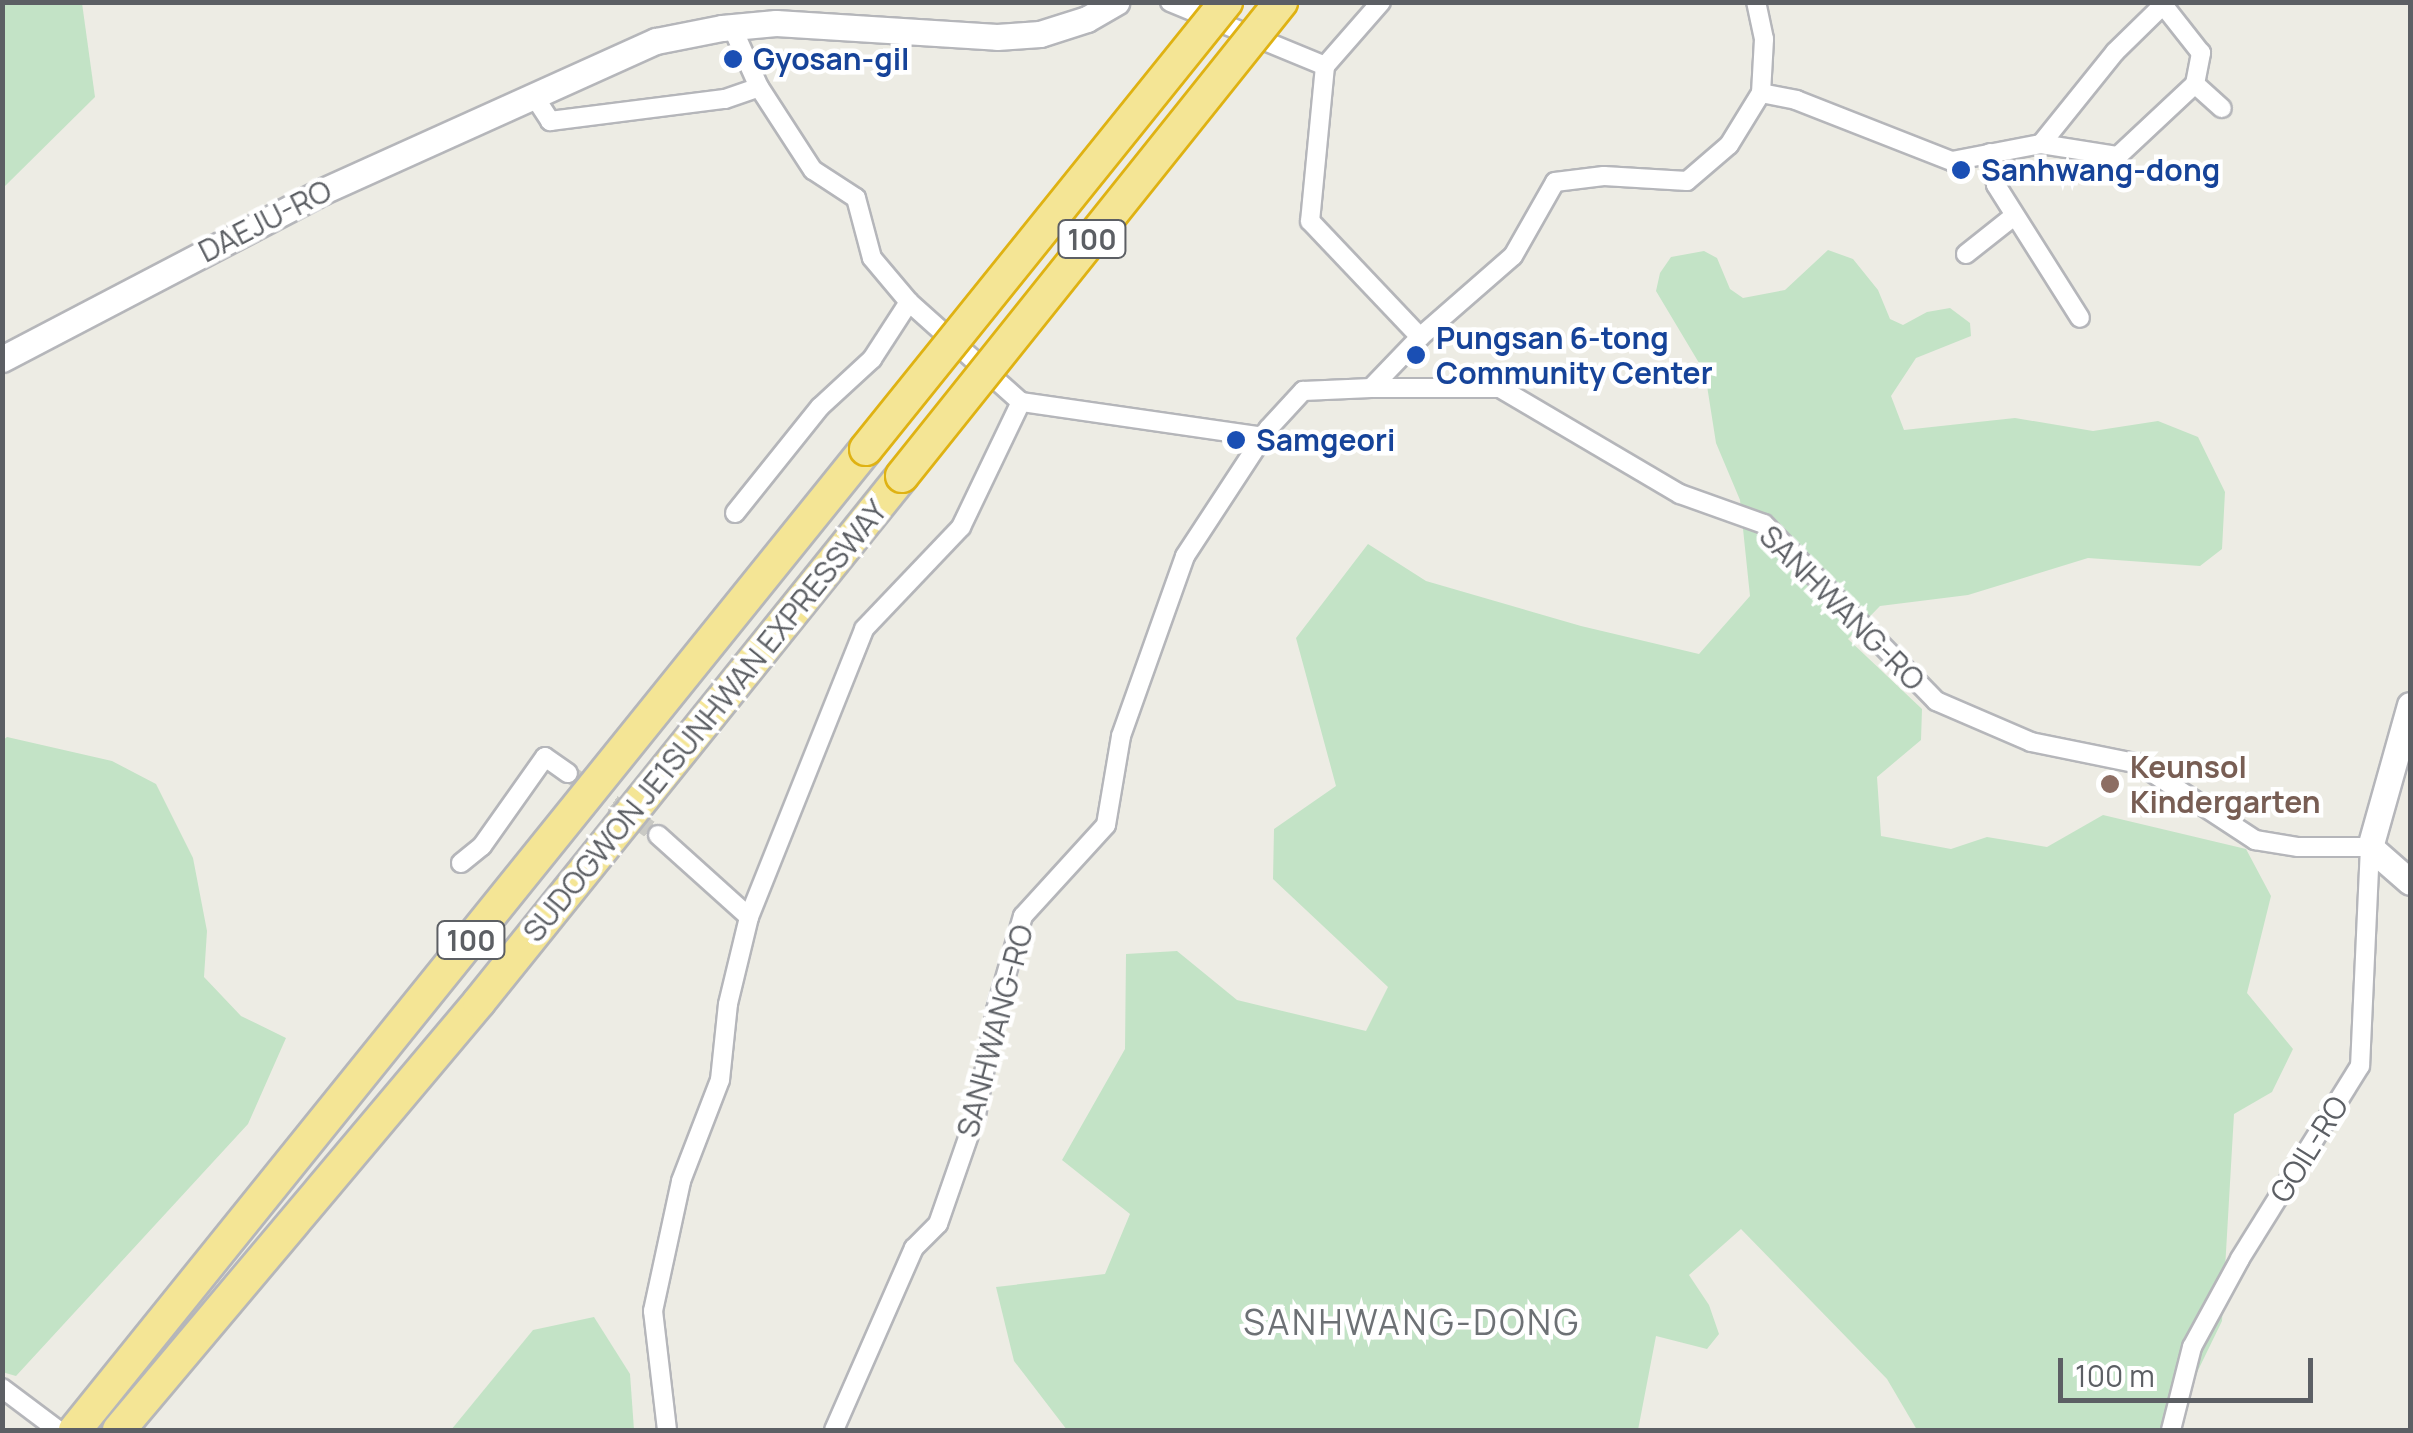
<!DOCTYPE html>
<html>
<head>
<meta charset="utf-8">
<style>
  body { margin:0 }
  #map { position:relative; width:2413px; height:1433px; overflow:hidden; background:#edece4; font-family:Manrope,sans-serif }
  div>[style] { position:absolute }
  .green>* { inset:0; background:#c3e3c6 }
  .street-tunnel>* { height:18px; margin-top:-9px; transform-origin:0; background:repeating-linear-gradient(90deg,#c9c9c4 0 18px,transparent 0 27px) }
  .roads { filter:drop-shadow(2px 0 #b5b6ba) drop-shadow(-2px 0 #b5b6ba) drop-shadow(0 2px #b5b6ba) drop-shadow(0 -2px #b5b6ba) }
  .street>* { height:18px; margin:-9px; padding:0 9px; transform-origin:9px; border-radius:9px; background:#fff }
  .secondary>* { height:25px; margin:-12.5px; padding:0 12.5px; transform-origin:12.5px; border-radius:12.5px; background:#fff }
  .highway>* { height:32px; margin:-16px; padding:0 16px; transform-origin:16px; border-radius:16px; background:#f4e595 }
  .bridges { filter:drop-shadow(2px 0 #dfb213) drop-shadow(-2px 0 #dfb213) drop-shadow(0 2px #dfb213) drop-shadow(0 -2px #dfb213) }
  .highway-bridge>* { height:32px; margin:-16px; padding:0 16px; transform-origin:16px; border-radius:16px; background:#f4e595 }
  .dots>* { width:28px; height:28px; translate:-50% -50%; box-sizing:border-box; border:5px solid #fff; border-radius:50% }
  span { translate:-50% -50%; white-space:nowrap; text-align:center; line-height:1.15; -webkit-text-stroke:9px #fff; paint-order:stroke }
  .shield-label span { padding:2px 8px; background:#fff; border:2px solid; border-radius:8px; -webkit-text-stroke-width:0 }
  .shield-label { font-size:28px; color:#5c5f64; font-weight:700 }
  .transit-label { font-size:30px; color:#164399; font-weight:700 }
  .left { translate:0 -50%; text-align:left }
  .street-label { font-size:30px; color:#5c5f64 }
  .education-label { font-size:30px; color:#785e54; font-weight:700 }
  .quarter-label { font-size:35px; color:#6d7175; letter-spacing:2.5px }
  .frame { position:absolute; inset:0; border:5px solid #5c5f64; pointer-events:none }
  .scale { position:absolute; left:2058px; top:1358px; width:255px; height:45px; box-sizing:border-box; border:5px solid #5c5f64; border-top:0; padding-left:12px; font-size:30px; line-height:35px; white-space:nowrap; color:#5c5f64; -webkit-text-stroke:8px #fff; paint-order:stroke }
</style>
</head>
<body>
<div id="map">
  <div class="green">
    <i style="clip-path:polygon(3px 2px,82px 3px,95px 97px,3px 188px)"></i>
    <i style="clip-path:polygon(1828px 250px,1853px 259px,1878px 290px,1890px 319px,1903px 325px,1927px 312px,1950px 308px,1970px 323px,1971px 336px,1916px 358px,1891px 396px,1904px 430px,2015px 418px,2093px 431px,2158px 421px,2198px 437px,2225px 492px,2222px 549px,2200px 566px,2088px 558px,1968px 595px,1880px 606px,1848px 639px,1922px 709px,1921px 740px,1877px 777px,1881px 836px,1951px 849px,1987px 837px,2047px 847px,2103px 815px,2246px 849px,2271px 896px,2247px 993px,2293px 1049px,2272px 1092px,2234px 1114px,2222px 1321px,2169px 1430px,1917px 1430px,1887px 1379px,1741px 1229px,1689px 1275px,1709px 1305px,1719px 1334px,1707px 1349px,1656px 1336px,1638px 1430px,1067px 1430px,1014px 1361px,996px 1287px,1105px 1274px,1130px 1214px,1062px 1160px,1125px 1049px,1126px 954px,1177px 951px,1237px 1000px,1366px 1031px,1388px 987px,1273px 879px,1274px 829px,1336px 786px,1296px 638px,1368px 544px,1426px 581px,1581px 626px,1699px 654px,1750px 596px,1740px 500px,1716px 443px,1705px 373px,1656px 291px,1660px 273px,1671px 257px,1704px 251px,1717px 258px,1730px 289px,1743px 298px,1785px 290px)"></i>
    <i style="clip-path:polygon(7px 737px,112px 761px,156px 784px,193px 858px,207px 931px,204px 977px,241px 1016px,286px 1038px,248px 1124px,16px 1376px,2px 1372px,2px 741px)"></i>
    <i style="clip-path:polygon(594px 1317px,630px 1374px,634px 1430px,451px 1430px,533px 1330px)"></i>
  </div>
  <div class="street-tunnel">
    <i style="left:568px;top:773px;width:109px;rotate:34.6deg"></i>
  </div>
  <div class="roads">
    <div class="street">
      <i style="left:1170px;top:2px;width:168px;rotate:22.4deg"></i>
      <i style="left:1325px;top:66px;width:85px;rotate:-48.8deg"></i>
      <i style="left:732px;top:27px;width:66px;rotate:65.8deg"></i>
      <i style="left:759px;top:87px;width:99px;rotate:57deg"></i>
      <i style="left:813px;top:170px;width:51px;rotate:33.1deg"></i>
      <i style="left:856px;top:198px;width:62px;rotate:75.1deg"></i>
      <i style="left:872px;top:258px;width:57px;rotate:49.9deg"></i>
      <i style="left:909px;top:302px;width:150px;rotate:41.8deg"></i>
      <i style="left:1021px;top:402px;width:245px;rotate:8.2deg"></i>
      <i style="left:1325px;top:66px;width:156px;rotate:95.5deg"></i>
      <i style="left:1310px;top:221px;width:160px;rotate:46.5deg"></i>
      <i style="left:2195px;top:84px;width:36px;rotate:42deg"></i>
      <i style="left:1761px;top:93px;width:36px;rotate:11deg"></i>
      <i style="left:1796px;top:100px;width:168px;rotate:21.4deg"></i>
      <i style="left:1952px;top:161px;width:91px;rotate:-10.8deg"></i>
      <i style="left:2041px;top:144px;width:118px;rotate:-51.2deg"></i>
      <i style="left:2115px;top:52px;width:71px;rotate:-44.4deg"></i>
      <i style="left:534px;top:96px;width:30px;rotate:57deg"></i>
      <i style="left:550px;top:121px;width:176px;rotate:-7.2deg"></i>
      <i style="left:725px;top:99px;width:36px;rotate:-19deg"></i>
      <i style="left:2041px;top:144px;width:78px;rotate:8.9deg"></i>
      <i style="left:2118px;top:156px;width:105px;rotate:-43.1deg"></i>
      <i style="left:2195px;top:84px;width:32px;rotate:-79deg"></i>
      <i style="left:2201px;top:53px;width:60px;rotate:-128.2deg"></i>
      <i style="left:1990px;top:153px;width:33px;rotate:79deg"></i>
      <i style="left:1996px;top:185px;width:157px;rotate:57.7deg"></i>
      <i style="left:1966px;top:254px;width:61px;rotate:-38.4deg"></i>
      <i style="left:1371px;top:388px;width:129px"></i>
      <i style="left:1500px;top:388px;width:209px;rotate:30.5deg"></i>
      <i style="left:1680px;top:494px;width:89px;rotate:19.7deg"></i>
      <i style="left:1764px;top:524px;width:247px;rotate:45.8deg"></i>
      <i style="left:1936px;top:701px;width:103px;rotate:23.3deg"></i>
      <i style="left:2031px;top:742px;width:110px;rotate:11.5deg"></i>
      <i style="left:2139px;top:764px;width:139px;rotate:33.2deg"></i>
      <i style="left:2255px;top:840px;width:44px;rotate:9.2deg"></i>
      <i style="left:2298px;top:847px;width:72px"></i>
      <i style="left:2370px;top:847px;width:219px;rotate:92.6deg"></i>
      <i style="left:2360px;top:1066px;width:227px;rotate:121.9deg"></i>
      <i style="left:2240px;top:1259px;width:100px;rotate:118.6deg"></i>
      <i style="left:2192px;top:1347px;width:86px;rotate:104.2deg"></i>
      <i style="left:735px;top:513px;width:136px;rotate:-51.3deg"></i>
      <i style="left:820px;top:407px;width:71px;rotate:-42.7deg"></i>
      <i style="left:872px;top:359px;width:68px;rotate:-57deg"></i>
      <i style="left:658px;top:835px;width:122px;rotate:42deg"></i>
      <i style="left:461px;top:863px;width:27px;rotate:-39deg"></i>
      <i style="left:482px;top:846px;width:109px;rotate:-54.7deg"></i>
      <i style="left:545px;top:757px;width:28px;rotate:35deg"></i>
      <i style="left:2px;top:1388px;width:70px;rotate:36.9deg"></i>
      <i style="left:667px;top:1430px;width:120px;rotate:-96.7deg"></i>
      <i style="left:653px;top:1311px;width:133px;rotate:-77.8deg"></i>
      <i style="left:681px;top:1181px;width:108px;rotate:-68.9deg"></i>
      <i style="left:720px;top:1080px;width:76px;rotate:-84deg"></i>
      <i style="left:728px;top:1004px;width:89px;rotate:-76.4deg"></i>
      <i style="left:749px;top:917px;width:310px;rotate:-68.2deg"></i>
      <i style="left:864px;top:629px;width:141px;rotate:-46.4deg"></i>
      <i style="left:961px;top:527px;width:139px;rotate:-64.4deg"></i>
      <i style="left:834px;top:1430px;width:199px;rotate:-66.3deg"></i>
      <i style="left:914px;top:1248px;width:34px;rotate:-45deg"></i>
      <i style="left:938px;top:1224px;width:115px;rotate:-70.8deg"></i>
      <i style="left:976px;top:1115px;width:107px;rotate:-79.2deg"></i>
      <i style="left:996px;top:1010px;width:98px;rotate:-74deg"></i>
      <i style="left:1023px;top:916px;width:123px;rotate:-47.6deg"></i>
      <i style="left:1106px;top:825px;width:90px;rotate:-80.4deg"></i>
      <i style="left:1121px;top:736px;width:191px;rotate:-70.4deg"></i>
      <i style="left:1185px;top:556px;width:152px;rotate:-56.8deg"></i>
      <i style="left:1268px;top:429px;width:52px;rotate:-47.4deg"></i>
      <i style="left:1303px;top:391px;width:68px;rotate:-2.5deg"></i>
      <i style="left:1371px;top:388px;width:71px;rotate:-46.1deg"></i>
      <i style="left:1420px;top:337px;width:123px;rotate:-41.1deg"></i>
      <i style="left:1513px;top:256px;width:85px;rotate:-60.4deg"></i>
      <i style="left:1555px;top:182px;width:49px;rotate:-7deg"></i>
      <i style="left:1604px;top:176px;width:83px;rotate:3.4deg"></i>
      <i style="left:1687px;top:181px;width:55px;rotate:-40.6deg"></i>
      <i style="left:1729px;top:145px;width:61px;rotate:-58.4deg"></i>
      <i style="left:1761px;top:93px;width:54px;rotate:-86.8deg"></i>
      <i style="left:1764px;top:39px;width:38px;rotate:-102deg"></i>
    </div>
    <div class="secondary">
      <i style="left:2px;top:359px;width:360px;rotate:-27.6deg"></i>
      <i style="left:321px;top:192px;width:367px;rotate:-24.3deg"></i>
      <i style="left:656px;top:41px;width:67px;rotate:-11.1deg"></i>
      <i style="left:722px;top:28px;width:54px;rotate:-5.3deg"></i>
      <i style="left:776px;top:23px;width:221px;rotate:3.6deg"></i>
      <i style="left:997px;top:37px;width:43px;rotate:-4deg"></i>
      <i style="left:1040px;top:34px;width:49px;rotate:-17.7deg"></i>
      <i style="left:1087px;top:19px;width:34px;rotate:-30deg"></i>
      <i style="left:2410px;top:705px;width:148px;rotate:105.7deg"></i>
      <i style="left:2370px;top:847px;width:53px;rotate:41.2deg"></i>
    </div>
    <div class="highway">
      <i style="left:75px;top:1430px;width:1260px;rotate:-51.12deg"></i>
      <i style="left:119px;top:1430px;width:559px;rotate:-49.93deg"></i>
      <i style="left:479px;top:1002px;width:675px;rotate:-51.19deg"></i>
    </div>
  </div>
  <div class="bridges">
    <div class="highway-bridge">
      <i style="left:866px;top:449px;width:574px;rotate:-51.15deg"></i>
      <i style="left:902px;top:476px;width:607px;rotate:-51.35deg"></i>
    </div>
  </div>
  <div class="dots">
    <i style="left:733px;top:59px;background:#1a4fb4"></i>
    <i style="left:1961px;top:170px;background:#1a4fb4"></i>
    <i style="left:1416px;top:355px;background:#1a4fb4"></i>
    <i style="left:1236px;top:440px;background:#1a4fb4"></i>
    <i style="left:2110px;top:784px;background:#8d6e63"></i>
  </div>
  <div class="shield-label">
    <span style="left:1092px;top:239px">100</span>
    <span style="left:471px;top:940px">100</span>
  </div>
  <div class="transit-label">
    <span class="left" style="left:753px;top:59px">Gyosan-gil</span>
    <span class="left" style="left:1981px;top:170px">Sanhwang-dong</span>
    <span class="left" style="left:1436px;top:355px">Pungsan 6-tong<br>Community Center</span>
    <span class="left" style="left:1256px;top:440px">Samgeori</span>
  </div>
  <div class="street-label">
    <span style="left:265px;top:221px;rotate:-27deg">DAEJU-RO</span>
    <span style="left:1842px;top:608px;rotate:45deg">SANHWANG-RO</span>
    <span style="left:705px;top:721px;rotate:-51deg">SUDOGWON JE1SUNHWAN EXPRESSWAY</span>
    <span style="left:995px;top:1031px;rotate:-75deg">SANHWANG-RO</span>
    <span style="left:2309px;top:1149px;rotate:-58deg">GOIL-RO</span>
  </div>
  <div class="education-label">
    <span class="left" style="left:2130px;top:784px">Keunsol<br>Kindergarten</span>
  </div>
  <div class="quarter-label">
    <span style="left:1412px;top:1322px">SANHWANG-DONG</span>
  </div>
  <div class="frame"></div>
  <div class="scale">100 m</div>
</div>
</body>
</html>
